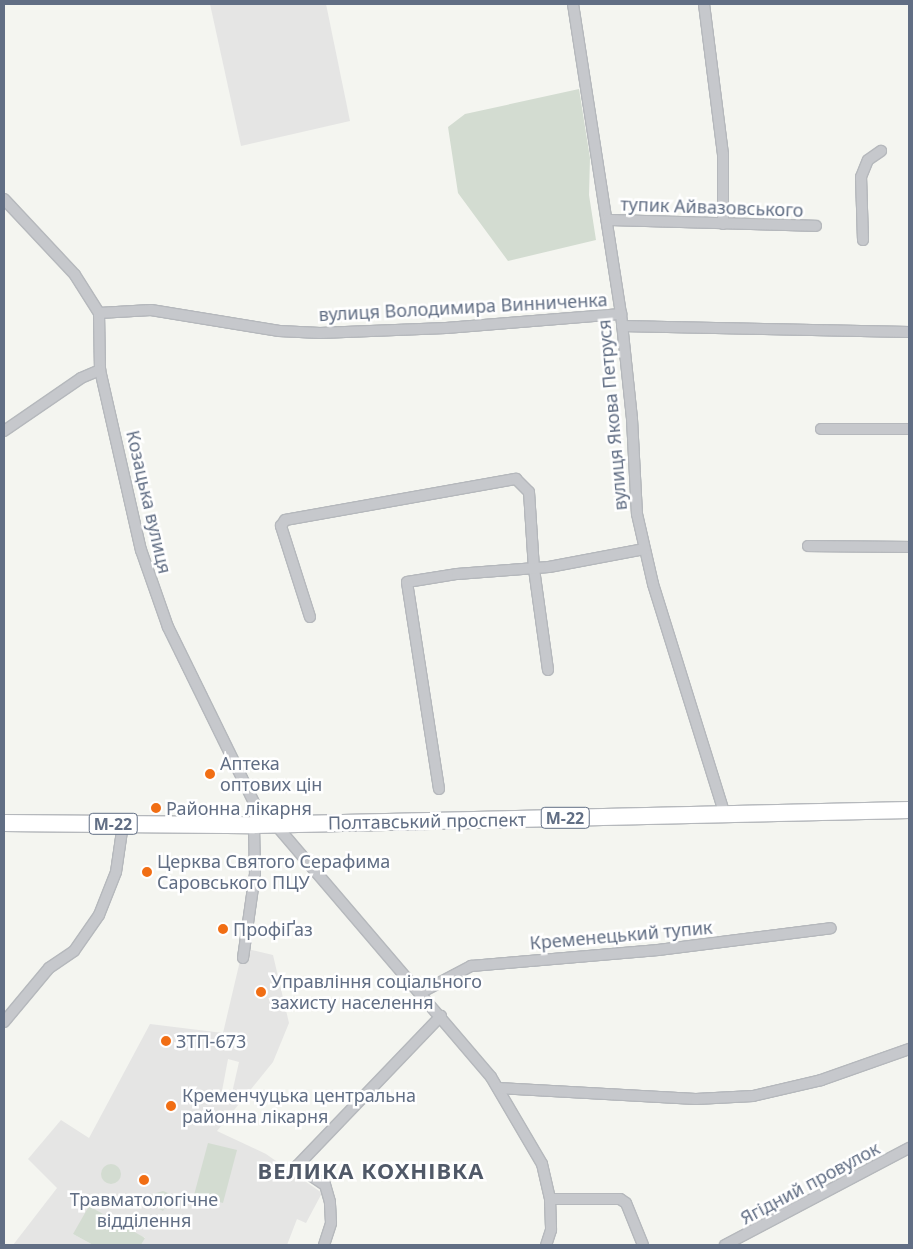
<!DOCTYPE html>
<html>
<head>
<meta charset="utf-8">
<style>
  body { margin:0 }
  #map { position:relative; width:913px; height:1249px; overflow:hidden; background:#f4f5f0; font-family:"Noto Sans",sans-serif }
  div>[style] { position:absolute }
  .built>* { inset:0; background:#e5e5e4 }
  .green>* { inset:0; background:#d3dcd1 }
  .round { border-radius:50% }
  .roads { filter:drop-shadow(1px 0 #b5b8bc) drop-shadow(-1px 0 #b5b8bc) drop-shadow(0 1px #b5b8bc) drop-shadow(0 -1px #b5b8bc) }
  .minor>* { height:10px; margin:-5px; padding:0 5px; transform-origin:5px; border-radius:5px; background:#c6c8cc }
  .trunk>* { height:16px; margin:-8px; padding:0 8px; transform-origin:8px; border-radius:8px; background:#fff }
  .dots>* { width:14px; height:14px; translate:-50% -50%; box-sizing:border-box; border:2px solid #fff; border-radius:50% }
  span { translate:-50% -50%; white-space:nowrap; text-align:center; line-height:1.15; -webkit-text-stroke:5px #fff; paint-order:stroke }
  .shield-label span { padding:1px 4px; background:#fff; border:1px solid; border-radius:4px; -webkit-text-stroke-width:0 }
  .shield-label { font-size:16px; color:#616e84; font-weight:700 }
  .street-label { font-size:18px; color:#616e84 }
  .poi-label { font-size:18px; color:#616e84 }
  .left { translate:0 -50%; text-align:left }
  .district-label { font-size:22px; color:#505968; font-weight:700; letter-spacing:1px }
  .frame { position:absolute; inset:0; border:5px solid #616e84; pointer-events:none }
</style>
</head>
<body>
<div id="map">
  <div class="built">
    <i style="clip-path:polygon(210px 4px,326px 4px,350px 121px,241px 146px)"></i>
    <i style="clip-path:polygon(evenodd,243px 948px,273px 955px,289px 1023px,273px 1062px,217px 1131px,266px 1154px,322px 1193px,306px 1223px,297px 1219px,287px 1245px,141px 1245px,145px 1237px,73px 1234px,93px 1245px,13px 1245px,57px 1188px,28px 1159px,61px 1120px,89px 1138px,150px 1024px,223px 1033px,243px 948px,228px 1059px,239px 1062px,232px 1093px,222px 1091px,228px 1059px)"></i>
  </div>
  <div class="green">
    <i style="clip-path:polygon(579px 89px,590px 158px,589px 195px,596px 240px,508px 261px,458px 193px,448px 127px,465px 114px)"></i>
    <i style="clip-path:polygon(208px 1143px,237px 1150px,223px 1203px,194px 1195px)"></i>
    <i class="round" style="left:101px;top:1164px;width:20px;height:20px"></i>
    <i style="clip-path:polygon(163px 1191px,173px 1195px,163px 1211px,153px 1205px,150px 1199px,153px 1194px)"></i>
    <i style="clip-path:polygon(89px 1206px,145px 1238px,141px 1245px,93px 1245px,73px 1234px)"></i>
  </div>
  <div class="roads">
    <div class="minor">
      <i style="left:573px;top:4px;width:314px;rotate:81.2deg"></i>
      <i style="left:621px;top:314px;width:106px;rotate:84deg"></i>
      <i style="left:632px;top:419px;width:95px;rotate:87deg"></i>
      <i style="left:637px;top:514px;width:72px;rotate:77.1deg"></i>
      <i style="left:653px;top:584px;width:242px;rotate:72.7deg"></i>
      <i style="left:704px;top:4px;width:151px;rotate:82.8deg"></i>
      <i style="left:723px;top:154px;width:70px;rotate:90deg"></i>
      <i style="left:4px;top:199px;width:104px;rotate:46.9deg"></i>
      <i style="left:75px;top:275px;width:45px;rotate:57.7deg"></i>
      <i style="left:99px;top:313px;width:57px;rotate:89deg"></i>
      <i style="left:100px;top:370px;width:185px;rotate:77.2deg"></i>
      <i style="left:141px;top:550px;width:82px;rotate:70.7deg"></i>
      <i style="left:168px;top:627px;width:220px;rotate:63.9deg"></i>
      <i style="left:607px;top:220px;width:209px;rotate:1.6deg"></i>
      <i style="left:863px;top:240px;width:63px;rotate:-91.8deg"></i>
      <i style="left:861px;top:177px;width:18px;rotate:-68deg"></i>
      <i style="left:868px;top:160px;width:16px;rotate:-35deg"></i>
      <i style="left:99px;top:313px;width:52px;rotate:-3.3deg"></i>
      <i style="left:151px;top:310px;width:130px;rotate:9.3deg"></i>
      <i style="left:279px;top:331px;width:41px;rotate:2.8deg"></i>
      <i style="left:320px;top:333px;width:126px;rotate:-2.3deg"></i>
      <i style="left:446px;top:328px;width:176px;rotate:-4.6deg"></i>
      <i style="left:622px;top:326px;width:287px;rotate:1.2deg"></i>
      <i style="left:821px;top:429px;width:88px"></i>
      <i style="left:4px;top:431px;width:93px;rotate:-34.5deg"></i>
      <i style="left:81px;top:378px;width:21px;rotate:-23deg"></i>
      <i style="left:808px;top:546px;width:101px;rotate:0.6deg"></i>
      <i style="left:310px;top:617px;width:96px;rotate:-107.7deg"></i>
      <i style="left:281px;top:526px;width:7px;rotate:-56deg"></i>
      <i style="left:285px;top:520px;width:235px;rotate:-10.1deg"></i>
      <i style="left:516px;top:479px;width:18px;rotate:45deg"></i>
      <i style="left:529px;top:492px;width:77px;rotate:86.3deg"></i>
      <i style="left:534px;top:569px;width:102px;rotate:82.1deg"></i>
      <i style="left:439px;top:789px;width:209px;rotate:-98.8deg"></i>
      <i style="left:407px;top:582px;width:51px;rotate:-9.1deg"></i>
      <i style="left:457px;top:574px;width:92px;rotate:-4.4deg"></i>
      <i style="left:549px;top:567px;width:97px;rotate:-10.7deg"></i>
      <i style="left:275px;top:824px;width:333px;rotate:49.5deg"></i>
      <i style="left:491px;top:1077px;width:101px;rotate:59.6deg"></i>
      <i style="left:542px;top:1164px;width:36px;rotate:77deg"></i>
      <i style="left:550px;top:1199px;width:31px;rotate:88deg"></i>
      <i style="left:551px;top:1230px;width:16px;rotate:108deg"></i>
      <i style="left:243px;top:958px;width:85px;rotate:-81.9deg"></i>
      <i style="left:255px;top:874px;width:49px;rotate:-91.2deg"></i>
      <i style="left:420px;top:993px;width:58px;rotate:-27.9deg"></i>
      <i style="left:471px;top:966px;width:188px;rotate:-4.9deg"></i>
      <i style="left:658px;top:950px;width:174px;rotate:-7.2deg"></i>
      <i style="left:4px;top:1022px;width:70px;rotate:-50.2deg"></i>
      <i style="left:49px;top:968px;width:30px;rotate:-34deg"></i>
      <i style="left:74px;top:951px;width:44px;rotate:-55.2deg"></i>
      <i style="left:99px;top:915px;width:46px;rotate:-68.4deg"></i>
      <i style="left:116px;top:872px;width:49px;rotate:-81.7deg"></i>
      <i style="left:498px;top:1088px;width:198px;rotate:3.2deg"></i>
      <i style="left:696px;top:1099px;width:57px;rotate:-3deg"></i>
      <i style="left:753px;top:1096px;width:70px;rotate:-13.2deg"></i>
      <i style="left:821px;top:1080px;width:93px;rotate:-19.4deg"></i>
      <i style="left:550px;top:1199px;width:70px"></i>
      <i style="left:620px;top:1199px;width:7px;rotate:34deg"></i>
      <i style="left:626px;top:1203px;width:45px;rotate:68deg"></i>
      <i style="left:324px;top:1245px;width:23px;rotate:-72deg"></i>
      <i style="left:331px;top:1223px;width:21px;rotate:-93deg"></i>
      <i style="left:330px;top:1202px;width:18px;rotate:-106deg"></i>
      <i style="left:325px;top:1185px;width:34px;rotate:-146deg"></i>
      <i style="left:297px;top:1166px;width:208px;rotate:-46.2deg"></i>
      <i style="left:725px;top:1245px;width:208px;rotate:-27.8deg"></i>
    </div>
    <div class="trunk">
      <i style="left:4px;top:823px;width:250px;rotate:0.5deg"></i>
      <i style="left:254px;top:825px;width:655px;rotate:-1.31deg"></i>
    </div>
  </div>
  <div class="dots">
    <i style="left:210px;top:774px;background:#f16e14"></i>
    <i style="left:156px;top:808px;background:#f16e14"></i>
    <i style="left:147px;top:872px;background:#f16e14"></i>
    <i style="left:223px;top:929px;background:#f16e14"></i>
    <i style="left:261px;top:992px;background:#f16e14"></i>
    <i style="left:166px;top:1041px;background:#f16e14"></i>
    <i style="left:171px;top:1106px;background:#f16e14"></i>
    <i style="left:144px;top:1180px;background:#f16e14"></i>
  </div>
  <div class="shield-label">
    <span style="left:565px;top:818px">М-22</span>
    <span style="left:113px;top:824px">М-22</span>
  </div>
  <div class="street-label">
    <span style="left:712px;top:207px;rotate:2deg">тупик Айвазовського</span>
    <span style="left:463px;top:307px;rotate:-3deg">вулиця Володимира Винниченка</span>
    <span style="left:612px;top:415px;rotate:-95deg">вулиця Якова Петруся</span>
    <span style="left:149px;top:502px;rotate:77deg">Козацька вулиця</span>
    <span style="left:427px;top:821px;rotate:-1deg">Полтавський проспект</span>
    <span style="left:621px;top:935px;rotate:-5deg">Кременецький тупик</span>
    <span style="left:810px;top:1183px;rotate:-28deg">Ягідний провулок</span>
  </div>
  <div class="poi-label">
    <span class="left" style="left:220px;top:774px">Аптека<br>оптових цін</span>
    <span class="left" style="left:166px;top:808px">Районна лікарня</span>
    <span class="left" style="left:157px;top:872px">Церква Святого Серафима<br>Саровського ПЦУ</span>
    <span class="left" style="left:233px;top:929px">ПрофіҐаз</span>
    <span class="left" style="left:271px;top:992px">Управління соціального<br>захисту населення</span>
    <span class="left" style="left:176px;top:1041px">ЗТП-673</span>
    <span class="left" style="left:182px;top:1106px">Кременчуцька центральна<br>районна лікарня</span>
    <span style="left:144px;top:1210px">Травматологічне<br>відділення</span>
  </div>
  <div class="district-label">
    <span style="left:371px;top:1171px">ВЕЛИКА КОХНІВКА</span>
  </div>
  <div class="frame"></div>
</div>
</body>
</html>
